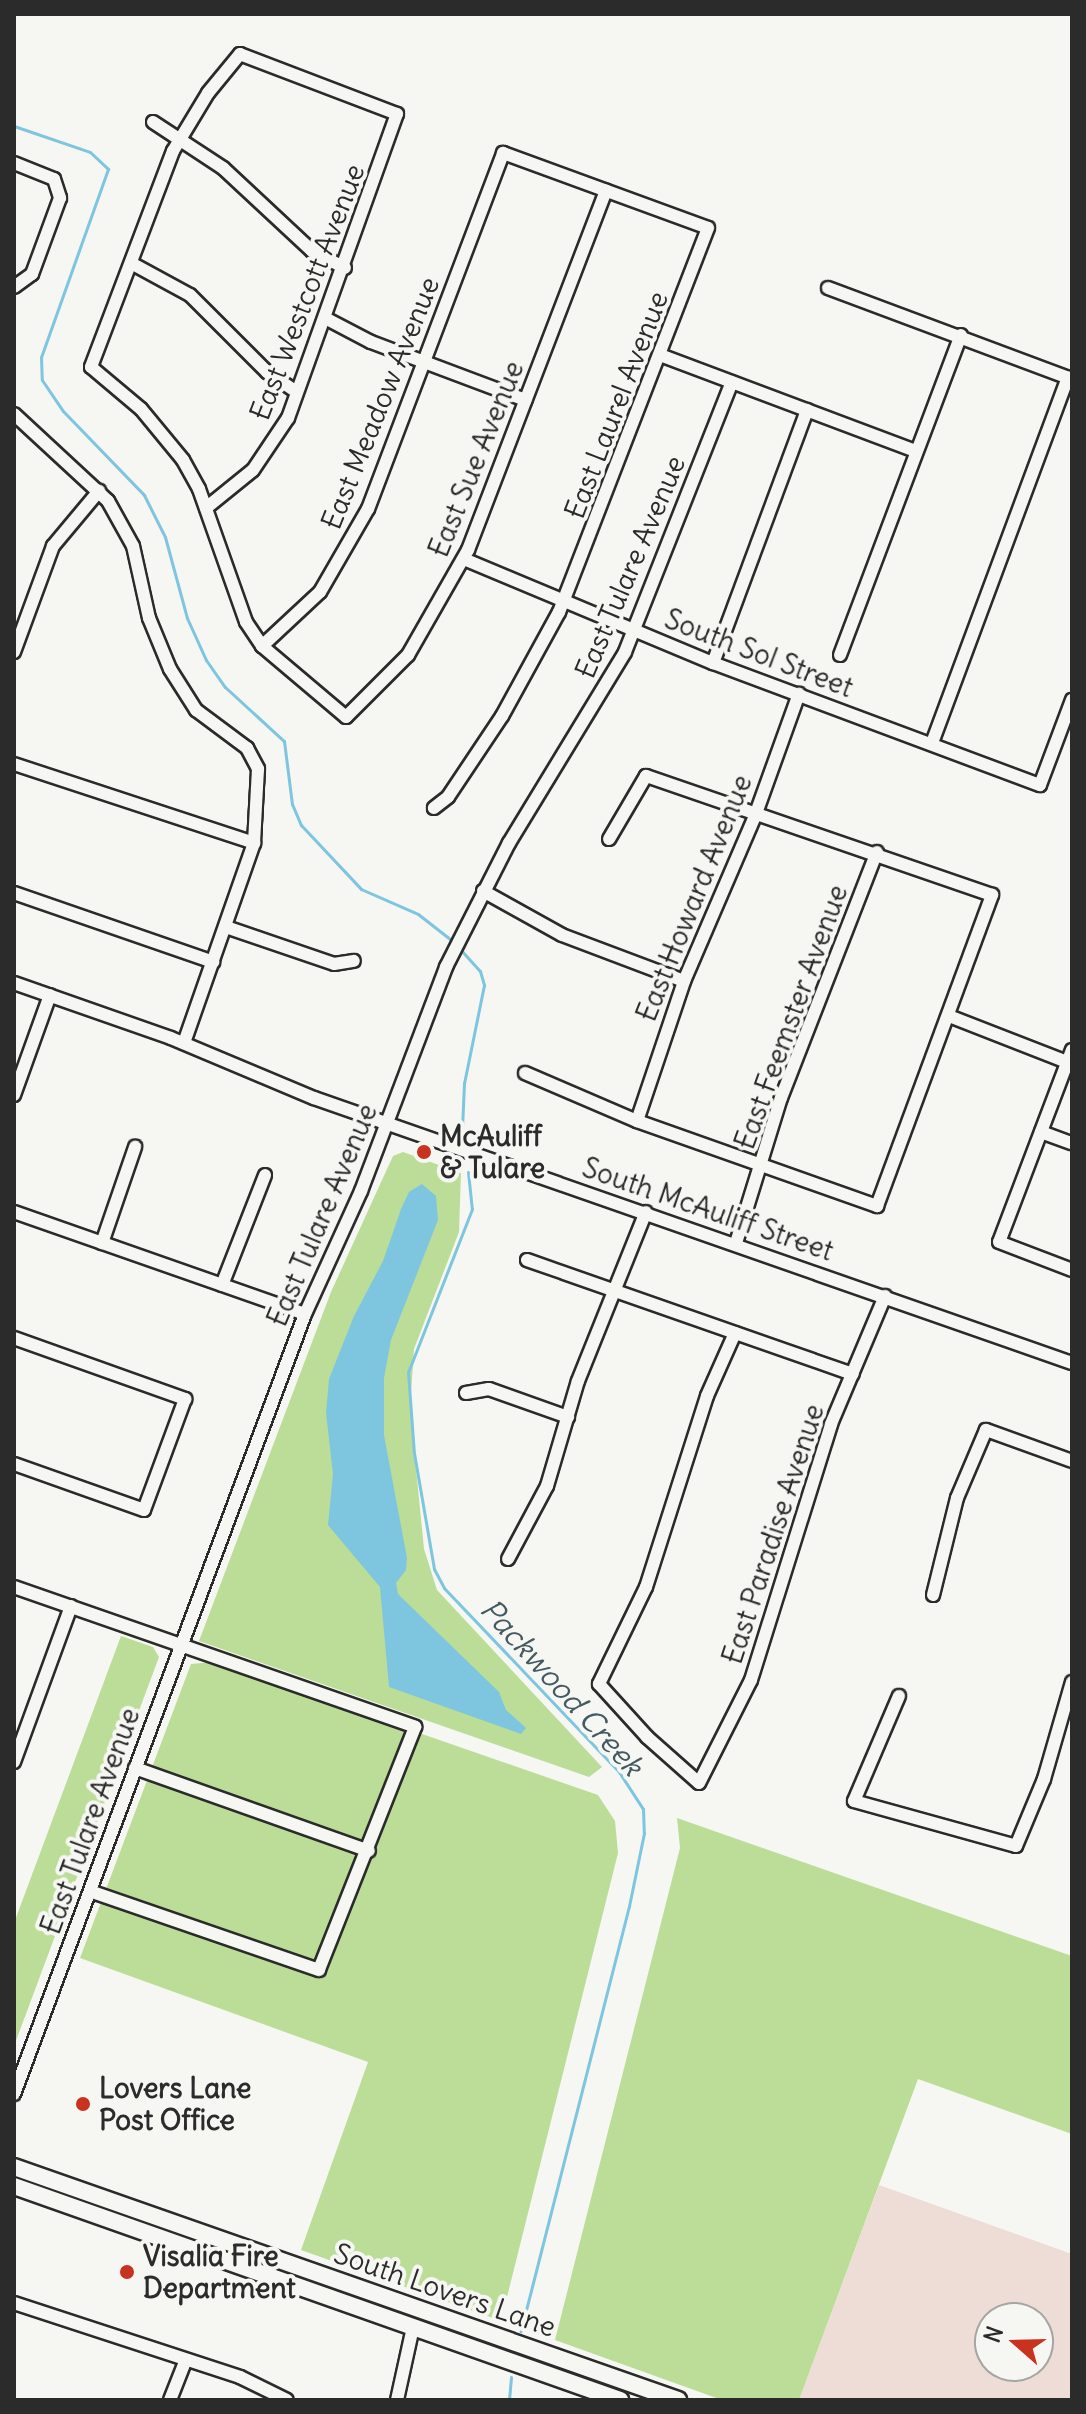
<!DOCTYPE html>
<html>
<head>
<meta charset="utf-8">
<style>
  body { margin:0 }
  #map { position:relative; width:1086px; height:2414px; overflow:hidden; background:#f6f6f2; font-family:Delius,sans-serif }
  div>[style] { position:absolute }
  .built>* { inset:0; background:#eeddd6 }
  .green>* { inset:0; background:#bbdd97 }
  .water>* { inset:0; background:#7ec5df }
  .stream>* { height:3px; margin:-1.5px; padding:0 1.5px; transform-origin:1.5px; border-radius:1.5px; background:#7ec5df }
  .roads { filter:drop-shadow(2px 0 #2b2b2b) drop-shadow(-2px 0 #2b2b2b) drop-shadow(0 2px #2b2b2b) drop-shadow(0 -2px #2b2b2b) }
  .minor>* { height:12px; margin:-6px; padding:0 6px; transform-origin:6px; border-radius:6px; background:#f6f6f2 }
  .major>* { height:16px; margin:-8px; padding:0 8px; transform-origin:8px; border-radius:8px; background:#f6f6f2 }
  .dots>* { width:22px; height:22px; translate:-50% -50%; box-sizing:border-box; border:4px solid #f6f6f2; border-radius:50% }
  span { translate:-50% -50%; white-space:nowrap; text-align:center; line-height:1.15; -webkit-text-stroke:8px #f6f6f2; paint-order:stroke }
  .street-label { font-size:28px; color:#2b2b2b }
  .poi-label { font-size:28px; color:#2b2b2b; font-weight:700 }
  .left { translate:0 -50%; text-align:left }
  .water-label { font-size:30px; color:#445961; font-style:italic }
  .frame { position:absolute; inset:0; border:16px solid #2b2b2b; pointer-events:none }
  .north { position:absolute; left:974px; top:2302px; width:80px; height:80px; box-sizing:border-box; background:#f6f6f2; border:2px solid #a5a5a2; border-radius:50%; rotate:290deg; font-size:22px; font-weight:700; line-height:32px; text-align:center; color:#2b2b2b }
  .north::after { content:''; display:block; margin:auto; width:28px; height:36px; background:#c8321e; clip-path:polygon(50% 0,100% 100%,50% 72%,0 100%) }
</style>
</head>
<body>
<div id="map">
  <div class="built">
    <i style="clip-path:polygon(evenodd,879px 2185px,1072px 2254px,1072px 2400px,799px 2400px,879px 2185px,990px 2318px,1038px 2318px,1038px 2366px,990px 2366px,990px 2318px)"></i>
  </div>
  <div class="green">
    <i style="clip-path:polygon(403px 1152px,461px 1173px,459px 1232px,414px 1349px,410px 1408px,424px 1549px,437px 1590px,602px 1767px,589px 1777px,199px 1641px,331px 1292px,393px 1156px)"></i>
    <i style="clip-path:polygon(121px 1636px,153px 1647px,159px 1657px,14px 2046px,14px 1923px)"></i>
    <i style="clip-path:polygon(214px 1662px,598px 1795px,615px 1821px,618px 1853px,501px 2321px,301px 2250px,368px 2062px,80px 1958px,191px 1664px)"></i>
    <i style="clip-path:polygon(677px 1818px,1072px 1956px,1072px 2134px,918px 2079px,799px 2400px,722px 2400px,555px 2340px,680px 1848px)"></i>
  </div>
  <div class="water">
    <i style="clip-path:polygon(422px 1184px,436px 1196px,438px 1220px,391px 1340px,384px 1378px,384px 1435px,407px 1558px,406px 1570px,396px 1583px,398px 1594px,499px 1692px,506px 1710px,526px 1728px,521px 1734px,389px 1687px,380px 1587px,328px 1525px,333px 1474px,326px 1413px,329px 1379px,354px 1316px,383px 1261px,401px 1209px,409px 1192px)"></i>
  </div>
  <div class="stream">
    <i style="left:14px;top:126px;width:80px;rotate:18.9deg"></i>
    <i style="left:90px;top:152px;width:25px;rotate:43deg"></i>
    <i style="left:108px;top:169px;width:200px;rotate:109.6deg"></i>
    <i style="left:41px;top:357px;width:23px;rotate:88deg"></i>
    <i style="left:42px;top:380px;width:37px;rotate:56deg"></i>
    <i style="left:63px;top:411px;width:117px;rotate:46deg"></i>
    <i style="left:144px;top:495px;width:47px;rotate:63.4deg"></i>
    <i style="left:165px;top:537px;width:84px;rotate:74.8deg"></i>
    <i style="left:187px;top:618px;width:46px;rotate:65.7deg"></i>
    <i style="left:206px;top:660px;width:33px;rotate:55deg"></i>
    <i style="left:225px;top:687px;width:80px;rotate:42.5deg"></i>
    <i style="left:284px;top:741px;width:64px;rotate:82.8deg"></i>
    <i style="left:292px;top:804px;width:23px;rotate:67deg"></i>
    <i style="left:301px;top:825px;width:88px;rotate:46.8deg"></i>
    <i style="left:361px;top:889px;width:62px;rotate:23.7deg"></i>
    <i style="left:418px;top:914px;width:47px;rotate:38.1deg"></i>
    <i style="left:460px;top:949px;width:30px;rotate:48deg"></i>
    <i style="left:480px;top:971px;width:15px;rotate:74deg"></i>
    <i style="left:484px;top:985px;width:100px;rotate:101.5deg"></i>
    <i style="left:464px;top:1083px;width:46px;rotate:92.5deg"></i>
    <i style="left:468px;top:1172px;width:37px;rotate:84deg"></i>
    <i style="left:472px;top:1209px;width:175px;rotate:111.4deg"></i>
    <i style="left:408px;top:1372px;width:81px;rotate:85.8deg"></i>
    <i style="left:414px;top:1453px;width:118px;rotate:80.2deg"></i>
    <i style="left:434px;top:1569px;width:21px;rotate:62deg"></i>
    <i style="left:444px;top:1588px;width:254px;rotate:46.4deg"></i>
    <i style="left:619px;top:1772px;width:44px;rotate:57deg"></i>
    <i style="left:643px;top:1809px;width:24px;rotate:88deg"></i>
    <i style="left:644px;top:1833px;width:75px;rotate:101.6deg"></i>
    <i style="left:629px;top:1906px;width:439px;rotate:104.3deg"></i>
    <i style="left:509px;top:2400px;width:23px;rotate:-85deg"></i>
  </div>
  <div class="roads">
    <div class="minor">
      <i style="left:153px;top:122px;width:84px;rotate:33.3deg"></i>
      <i style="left:223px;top:168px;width:122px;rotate:43deg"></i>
      <i style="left:312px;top:251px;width:37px;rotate:27deg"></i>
      <i style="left:14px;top:163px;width:43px;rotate:21.8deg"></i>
      <i style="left:54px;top:179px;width:20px;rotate:72deg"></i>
      <i style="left:60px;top:198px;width:81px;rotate:110.2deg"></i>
      <i style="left:32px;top:274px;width:22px;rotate:144deg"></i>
      <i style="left:131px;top:263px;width:67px;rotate:28.5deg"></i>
      <i style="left:190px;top:295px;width:109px;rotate:45deg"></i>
      <i style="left:267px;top:372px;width:36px;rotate:34deg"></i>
      <i style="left:828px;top:288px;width:260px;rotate:20.5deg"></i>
      <i style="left:325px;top:318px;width:52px;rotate:27.6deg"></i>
      <i style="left:371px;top:342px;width:165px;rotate:20.6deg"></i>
      <i style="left:660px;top:355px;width:273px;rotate:20.6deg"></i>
      <i style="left:14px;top:414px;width:128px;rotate:42.8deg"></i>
      <i style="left:108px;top:501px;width:51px;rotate:60.9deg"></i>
      <i style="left:133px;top:546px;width:74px;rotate:77.5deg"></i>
      <i style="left:149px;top:618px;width:55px;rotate:67.6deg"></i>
      <i style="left:170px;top:669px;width:49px;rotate:57.6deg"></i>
      <i style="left:196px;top:710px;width:64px;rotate:36.7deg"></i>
      <i style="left:247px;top:748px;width:24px;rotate:62deg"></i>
      <i style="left:258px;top:769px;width:74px;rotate:93.1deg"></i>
      <i style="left:254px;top:843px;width:212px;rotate:109.3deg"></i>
      <i style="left:206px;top:508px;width:60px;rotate:-39deg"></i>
      <i style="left:253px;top:470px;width:63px;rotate:-56.1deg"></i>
      <i style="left:288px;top:418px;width:323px;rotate:-70.3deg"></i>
      <i style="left:397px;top:114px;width:168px;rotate:-159.1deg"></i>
      <i style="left:240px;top:54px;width:50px;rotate:129.4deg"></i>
      <i style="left:208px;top:93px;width:68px;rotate:121.1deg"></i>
      <i style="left:173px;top:151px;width:231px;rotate:110.8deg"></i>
      <i style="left:91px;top:367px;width:65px;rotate:40deg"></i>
      <i style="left:141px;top:409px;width:66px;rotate:50.5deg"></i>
      <i style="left:183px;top:460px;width:33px;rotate:61deg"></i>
      <i style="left:199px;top:489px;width:141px;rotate:70.5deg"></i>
      <i style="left:246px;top:622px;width:29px;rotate:56deg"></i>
      <i style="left:262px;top:646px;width:110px;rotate:40.2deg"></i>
      <i style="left:346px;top:717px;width:88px;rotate:-45deg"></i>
      <i style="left:408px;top:655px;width:121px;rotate:-60.3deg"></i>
      <i style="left:468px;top:550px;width:385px;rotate:-69deg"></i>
      <i style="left:464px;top:559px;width:270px;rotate:22.7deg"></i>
      <i style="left:713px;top:663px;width:349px;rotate:20.5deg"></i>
      <i style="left:1040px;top:785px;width:91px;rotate:-69.4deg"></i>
      <i style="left:262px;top:646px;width:79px;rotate:-43deg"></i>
      <i style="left:320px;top:592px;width:96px;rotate:-60deg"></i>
      <i style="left:368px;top:509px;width:381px;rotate:-69.2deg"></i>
      <i style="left:503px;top:153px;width:218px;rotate:20.1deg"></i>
      <i style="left:708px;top:228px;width:412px;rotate:111.2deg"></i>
      <i style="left:559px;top:612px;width:119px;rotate:118.7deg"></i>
      <i style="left:502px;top:716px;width:97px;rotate:123.7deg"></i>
      <i style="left:448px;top:797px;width:18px;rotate:142deg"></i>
      <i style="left:14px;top:652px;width:113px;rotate:-69.8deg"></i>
      <i style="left:53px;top:546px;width:72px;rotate:-50.1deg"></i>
      <i style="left:840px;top:655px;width:342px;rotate:-69.3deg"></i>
      <i style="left:713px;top:663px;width:270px;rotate:-69.6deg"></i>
      <i style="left:932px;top:743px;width:390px;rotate:-69.6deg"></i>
      <i style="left:14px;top:764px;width:253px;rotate:18.2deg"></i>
      <i style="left:483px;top:891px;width:90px;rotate:29.1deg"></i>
      <i style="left:562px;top:935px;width:130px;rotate:20.7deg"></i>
      <i style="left:14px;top:893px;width:211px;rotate:19.1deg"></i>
      <i style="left:226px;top:927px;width:114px;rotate:18.9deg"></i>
      <i style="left:334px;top:964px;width:20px;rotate:-9deg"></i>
      <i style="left:14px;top:983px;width:166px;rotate:19.3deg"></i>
      <i style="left:171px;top:1038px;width:155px;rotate:22.8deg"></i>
      <i style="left:314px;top:1098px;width:803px;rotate:19.27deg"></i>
      <i style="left:949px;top:1016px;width:127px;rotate:21.3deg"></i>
      <i style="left:1072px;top:1050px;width:205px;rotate:110.8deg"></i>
      <i style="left:999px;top:1242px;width:78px;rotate:21deg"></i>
      <i style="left:525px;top:1073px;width:122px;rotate:23.2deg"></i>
      <i style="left:637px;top:1121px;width:255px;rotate:19.5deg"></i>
      <i style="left:877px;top:1206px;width:332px;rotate:-69.7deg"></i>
      <i style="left:992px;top:895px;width:366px;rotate:-161deg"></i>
      <i style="left:646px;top:776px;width:73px;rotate:120.4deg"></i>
      <i style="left:14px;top:1095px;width:106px;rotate:-70.2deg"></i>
      <i style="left:637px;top:1121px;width:148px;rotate:-71.4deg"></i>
      <i style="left:684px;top:981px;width:180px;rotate:-66.7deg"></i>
      <i style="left:755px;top:816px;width:130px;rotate:-70.2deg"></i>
      <i style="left:1041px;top:1132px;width:33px;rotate:20deg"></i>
      <i style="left:14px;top:1212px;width:308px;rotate:19.3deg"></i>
      <i style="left:102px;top:1243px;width:102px;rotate:-71deg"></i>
      <i style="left:736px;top:1243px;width:152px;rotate:-72.8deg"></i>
      <i style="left:781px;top:1098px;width:264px;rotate:-68.7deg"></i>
      <i style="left:527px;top:1260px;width:345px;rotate:19.3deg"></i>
      <i style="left:222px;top:1285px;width:118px;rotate:-68.6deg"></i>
      <i style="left:735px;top:1333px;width:69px;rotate:114deg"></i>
      <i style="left:707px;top:1396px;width:201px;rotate:107.7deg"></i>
      <i style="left:646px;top:1587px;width:108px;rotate:115.9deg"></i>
      <i style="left:599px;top:1684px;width:72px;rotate:47.8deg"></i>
      <i style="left:647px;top:1737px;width:69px;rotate:41.5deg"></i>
      <i style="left:699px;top:1783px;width:115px;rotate:-63.2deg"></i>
      <i style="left:751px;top:1680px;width:268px;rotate:-72.6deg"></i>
      <i style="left:831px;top:1424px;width:139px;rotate:-67.1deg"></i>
      <i style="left:14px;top:1338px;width:182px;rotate:19.6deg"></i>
      <i style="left:185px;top:1399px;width:118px;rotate:110.3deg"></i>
      <i style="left:144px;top:1510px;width:138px;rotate:-160.5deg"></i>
      <i style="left:466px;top:1393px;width:23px;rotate:-10deg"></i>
      <i style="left:489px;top:1389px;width:84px;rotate:19.5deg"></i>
      <i style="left:508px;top:1559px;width:83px;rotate:-61.9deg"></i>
      <i style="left:547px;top:1486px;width:109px;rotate:-73.6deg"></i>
      <i style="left:578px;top:1381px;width:182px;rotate:-68.1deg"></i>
      <i style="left:14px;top:1587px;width:425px;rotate:19.2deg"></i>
      <i style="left:415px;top:1727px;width:261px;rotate:111.6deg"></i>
      <i style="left:319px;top:1970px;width:242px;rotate:-161deg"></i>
      <i style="left:933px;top:1595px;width:100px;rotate:-76.1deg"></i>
      <i style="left:957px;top:1498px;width:74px;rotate:-66.9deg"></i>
      <i style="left:986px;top:1430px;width:91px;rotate:19.8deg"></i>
      <i style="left:899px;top:1696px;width:114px;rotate:113.2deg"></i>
      <i style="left:854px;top:1801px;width:168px;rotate:15.5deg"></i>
      <i style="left:1016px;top:1846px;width:73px;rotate:-67.3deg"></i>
      <i style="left:1044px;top:1779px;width:101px;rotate:-73.9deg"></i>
      <i style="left:14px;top:1762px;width:166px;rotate:-69.9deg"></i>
      <i style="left:135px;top:1768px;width:248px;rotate:19.5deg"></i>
      <i style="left:14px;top:2094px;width:833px;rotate:-69.54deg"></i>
      <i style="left:305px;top:1314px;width:135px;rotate:-65.5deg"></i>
      <i style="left:361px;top:1191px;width:240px;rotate:-69.2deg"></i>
      <i style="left:446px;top:967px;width:139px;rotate:-63.1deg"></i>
      <i style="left:509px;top:843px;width:223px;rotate:-58.7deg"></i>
      <i style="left:625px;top:652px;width:290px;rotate:-68.4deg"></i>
      <i style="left:14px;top:2303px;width:238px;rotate:18.1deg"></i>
      <i style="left:240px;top:2377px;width:52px;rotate:26.1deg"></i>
      <i style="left:170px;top:2400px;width:41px;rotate:-68.5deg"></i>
      <i style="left:397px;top:2400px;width:75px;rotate:-77.6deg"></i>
    </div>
    <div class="major">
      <i style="left:14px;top:2167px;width:704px;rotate:19.34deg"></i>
      <i style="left:14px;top:2186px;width:643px;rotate:19.45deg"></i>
    </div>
  </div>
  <div class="dots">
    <i style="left:424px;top:1152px;background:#c8321e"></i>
    <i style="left:83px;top:2104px;background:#c8321e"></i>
    <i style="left:127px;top:2272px;background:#c8321e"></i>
  </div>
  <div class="street-label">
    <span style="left:307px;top:292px;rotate:-69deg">East Westcott Avenue</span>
    <span style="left:380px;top:403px;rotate:-68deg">East Meadow Avenue</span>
    <span style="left:616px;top:405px;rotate:-69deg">East Laurel Avenue</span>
    <span style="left:476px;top:459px;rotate:-68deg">East Sue Avenue</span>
    <span style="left:630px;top:567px;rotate:-67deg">East Tulare Avenue</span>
    <span style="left:759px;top:653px;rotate:21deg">South Sol Street</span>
    <span style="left:694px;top:898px;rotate:-68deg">East Howard Avenue</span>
    <span style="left:791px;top:1017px;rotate:-70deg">East Feemster Avenue</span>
    <span style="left:708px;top:1209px;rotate:19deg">South McAuliff Street</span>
    <span style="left:322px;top:1215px;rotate:-67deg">East Tulare Avenue</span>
    <span style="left:773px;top:1534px;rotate:-72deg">East Paradise Avenue</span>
    <span style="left:90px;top:1821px;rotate:-70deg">East Tulare Avenue</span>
    <span style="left:445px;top:2290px;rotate:19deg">South Lovers Lane</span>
  </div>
  <div class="poi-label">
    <span class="left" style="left:440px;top:1152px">McAuliff<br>&amp; Tulare</span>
    <span class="left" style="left:99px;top:2104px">Lovers Lane<br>Post Office</span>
    <span class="left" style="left:143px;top:2272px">Visalia Fire<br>Department</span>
  </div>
  <div class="water-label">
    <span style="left:562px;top:1687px;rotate:48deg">Packwood Creek</span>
  </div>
  <div class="frame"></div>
  <div class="north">N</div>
</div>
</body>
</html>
